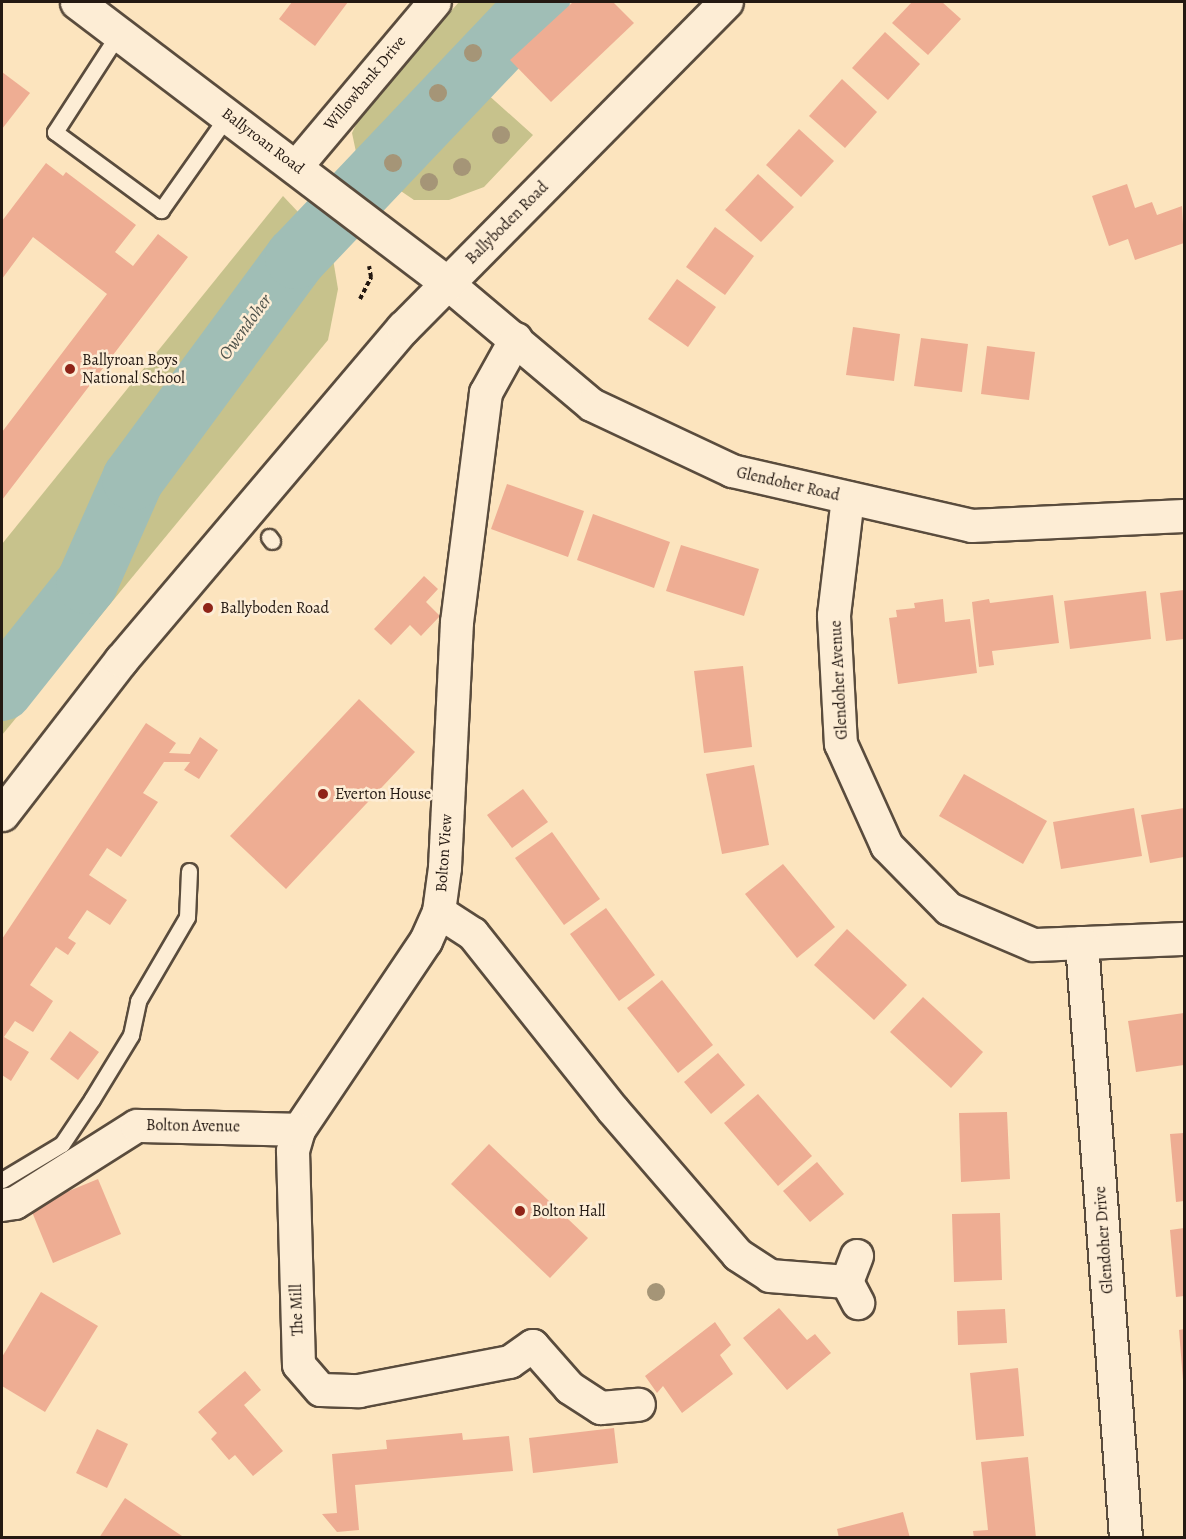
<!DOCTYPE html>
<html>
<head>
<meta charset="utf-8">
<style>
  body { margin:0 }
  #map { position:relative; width:1186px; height:1539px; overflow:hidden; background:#fce4be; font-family:Alegreya,serif }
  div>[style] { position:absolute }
  .green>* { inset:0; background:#c7c28c }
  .river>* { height:62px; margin:-31px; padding:0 31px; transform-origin:31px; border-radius:31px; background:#a0beb6 }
  .building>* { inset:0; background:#eead93 }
  .path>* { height:4px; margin-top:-2px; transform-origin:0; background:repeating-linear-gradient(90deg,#241912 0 4.5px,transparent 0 7.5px) }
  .roads { filter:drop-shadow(2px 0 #5a4c3d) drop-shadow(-2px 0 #5a4c3d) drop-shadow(0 2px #5a4c3d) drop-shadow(0 -2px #5a4c3d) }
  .service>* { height:15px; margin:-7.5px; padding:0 7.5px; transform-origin:7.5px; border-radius:7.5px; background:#fdedd5 }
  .minor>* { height:32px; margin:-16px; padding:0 16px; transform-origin:16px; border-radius:16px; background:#fdedd5 }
  .secondary>* { height:33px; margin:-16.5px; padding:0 16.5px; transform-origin:16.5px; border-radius:16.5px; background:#fdedd5 }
  .trees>* { width:18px; height:18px; margin:-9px; border-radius:50%; background:#a59577 }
  .dots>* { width:16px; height:16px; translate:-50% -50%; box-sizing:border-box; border:3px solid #fdedd5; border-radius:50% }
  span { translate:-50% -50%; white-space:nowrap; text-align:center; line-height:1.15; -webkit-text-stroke:5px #fdedd5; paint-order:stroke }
  .street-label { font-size:16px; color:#241912 }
  .poi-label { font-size:16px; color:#241912 }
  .left { translate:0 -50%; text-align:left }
  .water-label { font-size:18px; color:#4f534b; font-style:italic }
  .frame { position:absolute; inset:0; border:3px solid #241912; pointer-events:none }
</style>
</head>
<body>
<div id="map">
  <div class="green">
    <i style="clip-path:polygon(459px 2px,539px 2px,466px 75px,533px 135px,484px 187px,449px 200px,414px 200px,370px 170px,356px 152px,352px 133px,362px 112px)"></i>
    <i style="clip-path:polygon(283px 196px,331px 247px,338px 289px,328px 340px,2px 735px,2px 544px)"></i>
  </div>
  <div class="river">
    <i style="left:2px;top:690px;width:137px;rotate:-51.5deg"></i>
    <i style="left:87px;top:583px;width:114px;rotate:-66.1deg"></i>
    <i style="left:133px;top:479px;width:275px;rotate:-53.6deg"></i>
    <i style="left:296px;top:258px;width:353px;rotate:-46.5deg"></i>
  </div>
  <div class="building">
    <i style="clip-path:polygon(292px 2px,348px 2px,315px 46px,279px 19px)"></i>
    <i style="clip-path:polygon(573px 2px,613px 2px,634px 23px,551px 102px,510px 60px)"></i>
    <i style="clip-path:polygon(912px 2px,942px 2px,961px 19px,928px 55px,892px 23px)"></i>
    <i style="clip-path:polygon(885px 32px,920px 64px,888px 100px,852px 68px)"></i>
    <i style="clip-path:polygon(2px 72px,30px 93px,2px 129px)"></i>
    <i style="clip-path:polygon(842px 79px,877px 112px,845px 148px,809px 116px)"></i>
    <i style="clip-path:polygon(799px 129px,834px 161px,801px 197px,766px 165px)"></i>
    <i style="clip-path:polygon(46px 163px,63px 176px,66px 172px,136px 225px,115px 252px,133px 266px,158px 234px,188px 257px,2px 500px,2px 432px,107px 294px,33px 237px,2px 279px,2px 221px)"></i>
    <i style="clip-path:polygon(758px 174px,794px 207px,761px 242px,725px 210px)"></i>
    <i style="clip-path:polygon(1127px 184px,1135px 208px,1152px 202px,1157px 215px,1182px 206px,1184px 243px,1135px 260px,1128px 239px,1109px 246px,1092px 196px)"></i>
    <i style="clip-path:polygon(715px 227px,754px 256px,725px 295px,686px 267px)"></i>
    <i style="clip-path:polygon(677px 279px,716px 307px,688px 347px,648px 319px)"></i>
    <i style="clip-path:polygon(853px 327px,900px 334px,894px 381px,846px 375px)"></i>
    <i style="clip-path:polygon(921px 338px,968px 344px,962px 392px,914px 386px)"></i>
    <i style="clip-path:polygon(987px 346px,1035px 352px,1029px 400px,981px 394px)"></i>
    <i style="clip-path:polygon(507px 484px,584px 511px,568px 557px,491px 529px)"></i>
    <i style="clip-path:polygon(593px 514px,670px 542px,654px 588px,577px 560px)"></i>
    <i style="clip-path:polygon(681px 545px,759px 569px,744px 616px,666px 591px)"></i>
    <i style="clip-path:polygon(424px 576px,438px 589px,426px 602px,440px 616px,421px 636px,410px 625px,391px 645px,374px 629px)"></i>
    <i style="clip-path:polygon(1184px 590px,1184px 639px,1166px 641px,1160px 593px)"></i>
    <i style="clip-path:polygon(1146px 591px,1151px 639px,1070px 649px,1064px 601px)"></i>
    <i style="clip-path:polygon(1053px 595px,1059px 643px,992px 651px,994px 665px,979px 667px,972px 602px,989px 599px,990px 603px)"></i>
    <i style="clip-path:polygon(943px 599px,945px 622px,970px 619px,977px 673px,898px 684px,889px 618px,897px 617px,896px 610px,915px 608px,914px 603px)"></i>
    <i style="clip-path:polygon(743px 666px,752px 747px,704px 753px,694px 671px)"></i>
    <i style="clip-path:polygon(359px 699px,415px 752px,286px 889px,230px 836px)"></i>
    <i style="clip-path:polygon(146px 723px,176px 743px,169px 753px,190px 754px,200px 737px,218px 750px,199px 779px,184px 770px,190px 762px,164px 762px,143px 793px,158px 802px,121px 857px,107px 848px,89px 875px,127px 900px,110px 925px,87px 910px,68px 938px,76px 943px,68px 955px,56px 947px,30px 985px,53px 1001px,33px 1032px,15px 1021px,4px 1037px,29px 1052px,11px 1081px,2px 1075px,2px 939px)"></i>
    <i style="clip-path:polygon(754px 765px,769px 845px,722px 854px,706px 774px)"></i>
    <i style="clip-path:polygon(964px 774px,1047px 821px,1023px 864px,939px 816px)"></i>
    <i style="clip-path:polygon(523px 789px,548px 822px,512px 848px,487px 815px)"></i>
    <i style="clip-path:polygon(1134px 808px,1142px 856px,1061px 869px,1053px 822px)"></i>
    <i style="clip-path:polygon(1184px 808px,1184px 857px,1150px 863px,1141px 815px)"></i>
    <i style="clip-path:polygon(552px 832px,600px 899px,564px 925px,515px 858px)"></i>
    <i style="clip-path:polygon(783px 864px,835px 927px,797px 958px,745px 894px)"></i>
    <i style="clip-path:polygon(606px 908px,655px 975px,619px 1001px,570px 934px)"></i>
    <i style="clip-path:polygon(847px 929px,907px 985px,874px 1020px,814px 965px)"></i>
    <i style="clip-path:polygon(662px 980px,713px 1045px,678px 1073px,627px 1008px)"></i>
    <i style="clip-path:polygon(923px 997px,983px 1052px,951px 1088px,890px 1032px)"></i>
    <i style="clip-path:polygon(1184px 1013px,1184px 1065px,1136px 1072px,1128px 1021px)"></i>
    <i style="clip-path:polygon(70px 1031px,99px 1052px,78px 1080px,50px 1059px)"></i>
    <i style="clip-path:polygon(718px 1053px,745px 1085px,711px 1114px,684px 1082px)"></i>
    <i style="clip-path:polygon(758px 1094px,812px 1156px,778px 1186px,724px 1123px)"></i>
    <i style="clip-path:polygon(1007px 1112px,1010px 1179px,961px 1182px,959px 1113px)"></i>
    <i style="clip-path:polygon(1184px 1133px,1184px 1201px,1176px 1202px,1170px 1134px)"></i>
    <i style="clip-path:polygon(489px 1144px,588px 1238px,550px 1278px,451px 1184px)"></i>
    <i style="clip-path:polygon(817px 1162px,844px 1194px,810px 1222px,783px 1191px)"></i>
    <i style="clip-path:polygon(98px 1179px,121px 1234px,53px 1263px,30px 1207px)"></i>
    <i style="clip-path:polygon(1000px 1213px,1002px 1280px,954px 1282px,952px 1214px)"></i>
    <i style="clip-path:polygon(1184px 1228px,1184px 1296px,1176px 1297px,1170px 1230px)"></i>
    <i style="clip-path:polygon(41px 1292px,98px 1326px,45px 1412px,2px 1386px,2px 1357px)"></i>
    <i style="clip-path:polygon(779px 1308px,807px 1340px,815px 1334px,831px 1353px,787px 1390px,743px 1338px)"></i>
    <i style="clip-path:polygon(1005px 1309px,1007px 1343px,958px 1345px,957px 1311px)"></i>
    <i style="clip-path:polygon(715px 1322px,731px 1345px,720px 1355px,733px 1374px,682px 1413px,663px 1386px,657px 1393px,645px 1376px)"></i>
    <i style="clip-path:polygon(1184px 1329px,1184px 1380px,1183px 1380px,1179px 1330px)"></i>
    <i style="clip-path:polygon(1018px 1368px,1024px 1436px,976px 1440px,970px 1373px)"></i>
    <i style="clip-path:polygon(245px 1371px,261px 1390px,244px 1405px,283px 1451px,253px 1476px,235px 1455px,229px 1460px,211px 1439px,217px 1433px,198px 1412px)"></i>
    <i style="clip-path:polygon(614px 1428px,618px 1463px,533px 1473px,529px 1438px)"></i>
    <i style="clip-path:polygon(97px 1429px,128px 1444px,107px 1488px,76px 1473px)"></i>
    <i style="clip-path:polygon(462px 1433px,463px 1440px,509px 1436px,513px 1471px,355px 1485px,359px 1530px,337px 1532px,322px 1514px,337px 1513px,332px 1454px,387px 1449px,386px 1440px)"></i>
    <i style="clip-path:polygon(1028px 1457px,1036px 1538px,974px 1538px,973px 1531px,988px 1530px,981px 1462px)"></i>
    <i style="clip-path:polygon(125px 1498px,182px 1536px,181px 1538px,99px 1538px)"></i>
    <i style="clip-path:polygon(903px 1512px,910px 1538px,839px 1538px,837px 1529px)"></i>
  </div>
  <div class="path">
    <i style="left:360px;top:299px;width:25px;rotate:-63deg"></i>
    <i style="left:371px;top:277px;width:11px;rotate:-100deg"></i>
  </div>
  <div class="roads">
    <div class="service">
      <i style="left:119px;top:33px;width:118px;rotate:122.9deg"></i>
      <i style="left:55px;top:132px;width:132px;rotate:36.3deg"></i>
      <i style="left:161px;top:210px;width:116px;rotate:-54.8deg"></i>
      <i style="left:269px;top:537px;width:5px;rotate:53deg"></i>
      <i style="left:2px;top:1180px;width:70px;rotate:-31deg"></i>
      <i style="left:62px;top:1144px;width:54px;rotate:-56.3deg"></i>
      <i style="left:92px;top:1099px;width:75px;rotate:-58.6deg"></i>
      <i style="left:131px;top:1035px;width:35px;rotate:-78deg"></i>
      <i style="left:138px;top:1001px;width:97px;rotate:-59.7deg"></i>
      <i style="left:187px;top:917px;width:46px;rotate:-87.5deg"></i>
    </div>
    <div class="minor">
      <i style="left:297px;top:166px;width:214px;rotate:-49.9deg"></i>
      <i style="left:447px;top:283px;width:189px;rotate:40.1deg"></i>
      <i style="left:592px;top:405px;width:155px;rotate:25.2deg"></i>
      <i style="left:732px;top:471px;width:246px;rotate:12.9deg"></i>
      <i style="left:972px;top:526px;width:212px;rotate:-2.7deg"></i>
      <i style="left:516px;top:339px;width:62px;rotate:119.1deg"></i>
      <i style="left:486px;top:393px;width:231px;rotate:97.2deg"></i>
      <i style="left:457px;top:622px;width:246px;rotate:92.8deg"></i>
      <i style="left:445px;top:868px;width:44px;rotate:97.8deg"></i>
      <i style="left:439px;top:912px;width:32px;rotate:114deg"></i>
      <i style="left:426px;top:941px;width:228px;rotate:123.9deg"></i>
      <i style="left:299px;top:1130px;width:22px;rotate:106deg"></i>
      <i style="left:293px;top:1151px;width:214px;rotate:88.4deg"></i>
      <i style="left:299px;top:1365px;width:33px;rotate:49deg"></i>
      <i style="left:321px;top:1390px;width:38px;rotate:2deg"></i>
      <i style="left:359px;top:1391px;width:154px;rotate:-10.9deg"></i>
      <i style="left:510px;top:1362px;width:28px;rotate:-35deg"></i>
      <i style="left:533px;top:1346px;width:56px;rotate:48.6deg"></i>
      <i style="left:570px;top:1388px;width:37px;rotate:33deg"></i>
      <i style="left:601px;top:1408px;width:38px;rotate:-5deg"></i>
      <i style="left:848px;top:498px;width:119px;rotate:96.8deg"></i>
      <i style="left:834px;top:616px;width:128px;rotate:86.9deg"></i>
      <i style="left:841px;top:744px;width:112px;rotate:65.7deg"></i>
      <i style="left:887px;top:846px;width:88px;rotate:45.5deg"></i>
      <i style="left:949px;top:909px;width:92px;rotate:23deg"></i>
      <i style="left:1034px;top:945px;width:150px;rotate:-2.3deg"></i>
      <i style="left:439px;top:912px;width:40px;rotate:32.9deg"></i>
      <i style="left:473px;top:934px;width:225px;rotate:51.5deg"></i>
      <i style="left:613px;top:1110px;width:191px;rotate:49.2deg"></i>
      <i style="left:738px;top:1255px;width:38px;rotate:33deg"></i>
      <i style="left:770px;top:1276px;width:77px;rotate:4.5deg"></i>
      <i style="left:1082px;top:943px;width:597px;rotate:85.77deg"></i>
      <i style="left:2px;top:1205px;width:13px;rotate:-9deg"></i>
      <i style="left:15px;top:1203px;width:144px;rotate:-32.3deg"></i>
      <i style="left:137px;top:1126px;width:162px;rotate:1.4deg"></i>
      <i style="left:857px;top:1256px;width:28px;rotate:111deg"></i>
      <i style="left:847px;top:1282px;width:24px;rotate:62deg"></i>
    </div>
    <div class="secondary">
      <i style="left:77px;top:2px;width:465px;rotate:37.2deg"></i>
      <i style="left:2px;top:814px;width:195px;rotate:-52.3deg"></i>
      <i style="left:121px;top:660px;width:436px;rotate:-49.7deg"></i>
      <i style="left:403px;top:328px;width:459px;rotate:-45.3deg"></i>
    </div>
  </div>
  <div class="trees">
    <i style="left:473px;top:53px"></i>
    <i style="left:438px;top:93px"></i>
    <i style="left:501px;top:135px"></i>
    <i style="left:393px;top:163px"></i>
    <i style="left:462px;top:167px"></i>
    <i style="left:429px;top:182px"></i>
    <i style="left:656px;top:1292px"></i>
  </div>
  <div class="dots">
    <i style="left:70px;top:369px;background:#8f2418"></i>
    <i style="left:208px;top:608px;background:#8f2418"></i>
    <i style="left:323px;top:794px;background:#8f2418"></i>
    <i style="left:520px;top:1211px;background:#8f2418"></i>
  </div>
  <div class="street-label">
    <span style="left:365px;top:83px;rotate:-50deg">Willowbank Drive</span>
    <span style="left:263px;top:141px;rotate:37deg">Ballyroan Road</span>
    <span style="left:507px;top:223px;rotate:-45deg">Ballyboden Road</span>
    <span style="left:788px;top:484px;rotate:13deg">Glendoher Road</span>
    <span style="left:839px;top:680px;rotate:-93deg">Glendoher Avenue</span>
    <span style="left:444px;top:853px;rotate:-86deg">Bolton View</span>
    <span style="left:193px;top:1126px;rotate:1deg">Bolton Avenue</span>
    <span style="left:1104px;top:1240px;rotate:-94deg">Glendoher Drive</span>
    <span style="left:297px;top:1310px;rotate:-92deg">The Mill</span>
  </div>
  <div class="poi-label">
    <span class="left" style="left:82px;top:369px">Ballyroan Boys<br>National School</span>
    <span class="left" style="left:220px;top:608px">Ballyboden Road</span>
    <span class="left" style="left:335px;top:794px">Everton House</span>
    <span class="left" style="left:532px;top:1211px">Bolton Hall</span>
  </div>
  <div class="water-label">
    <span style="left:245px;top:327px;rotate:-54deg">Owendoher</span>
  </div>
  <div class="frame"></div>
</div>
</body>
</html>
